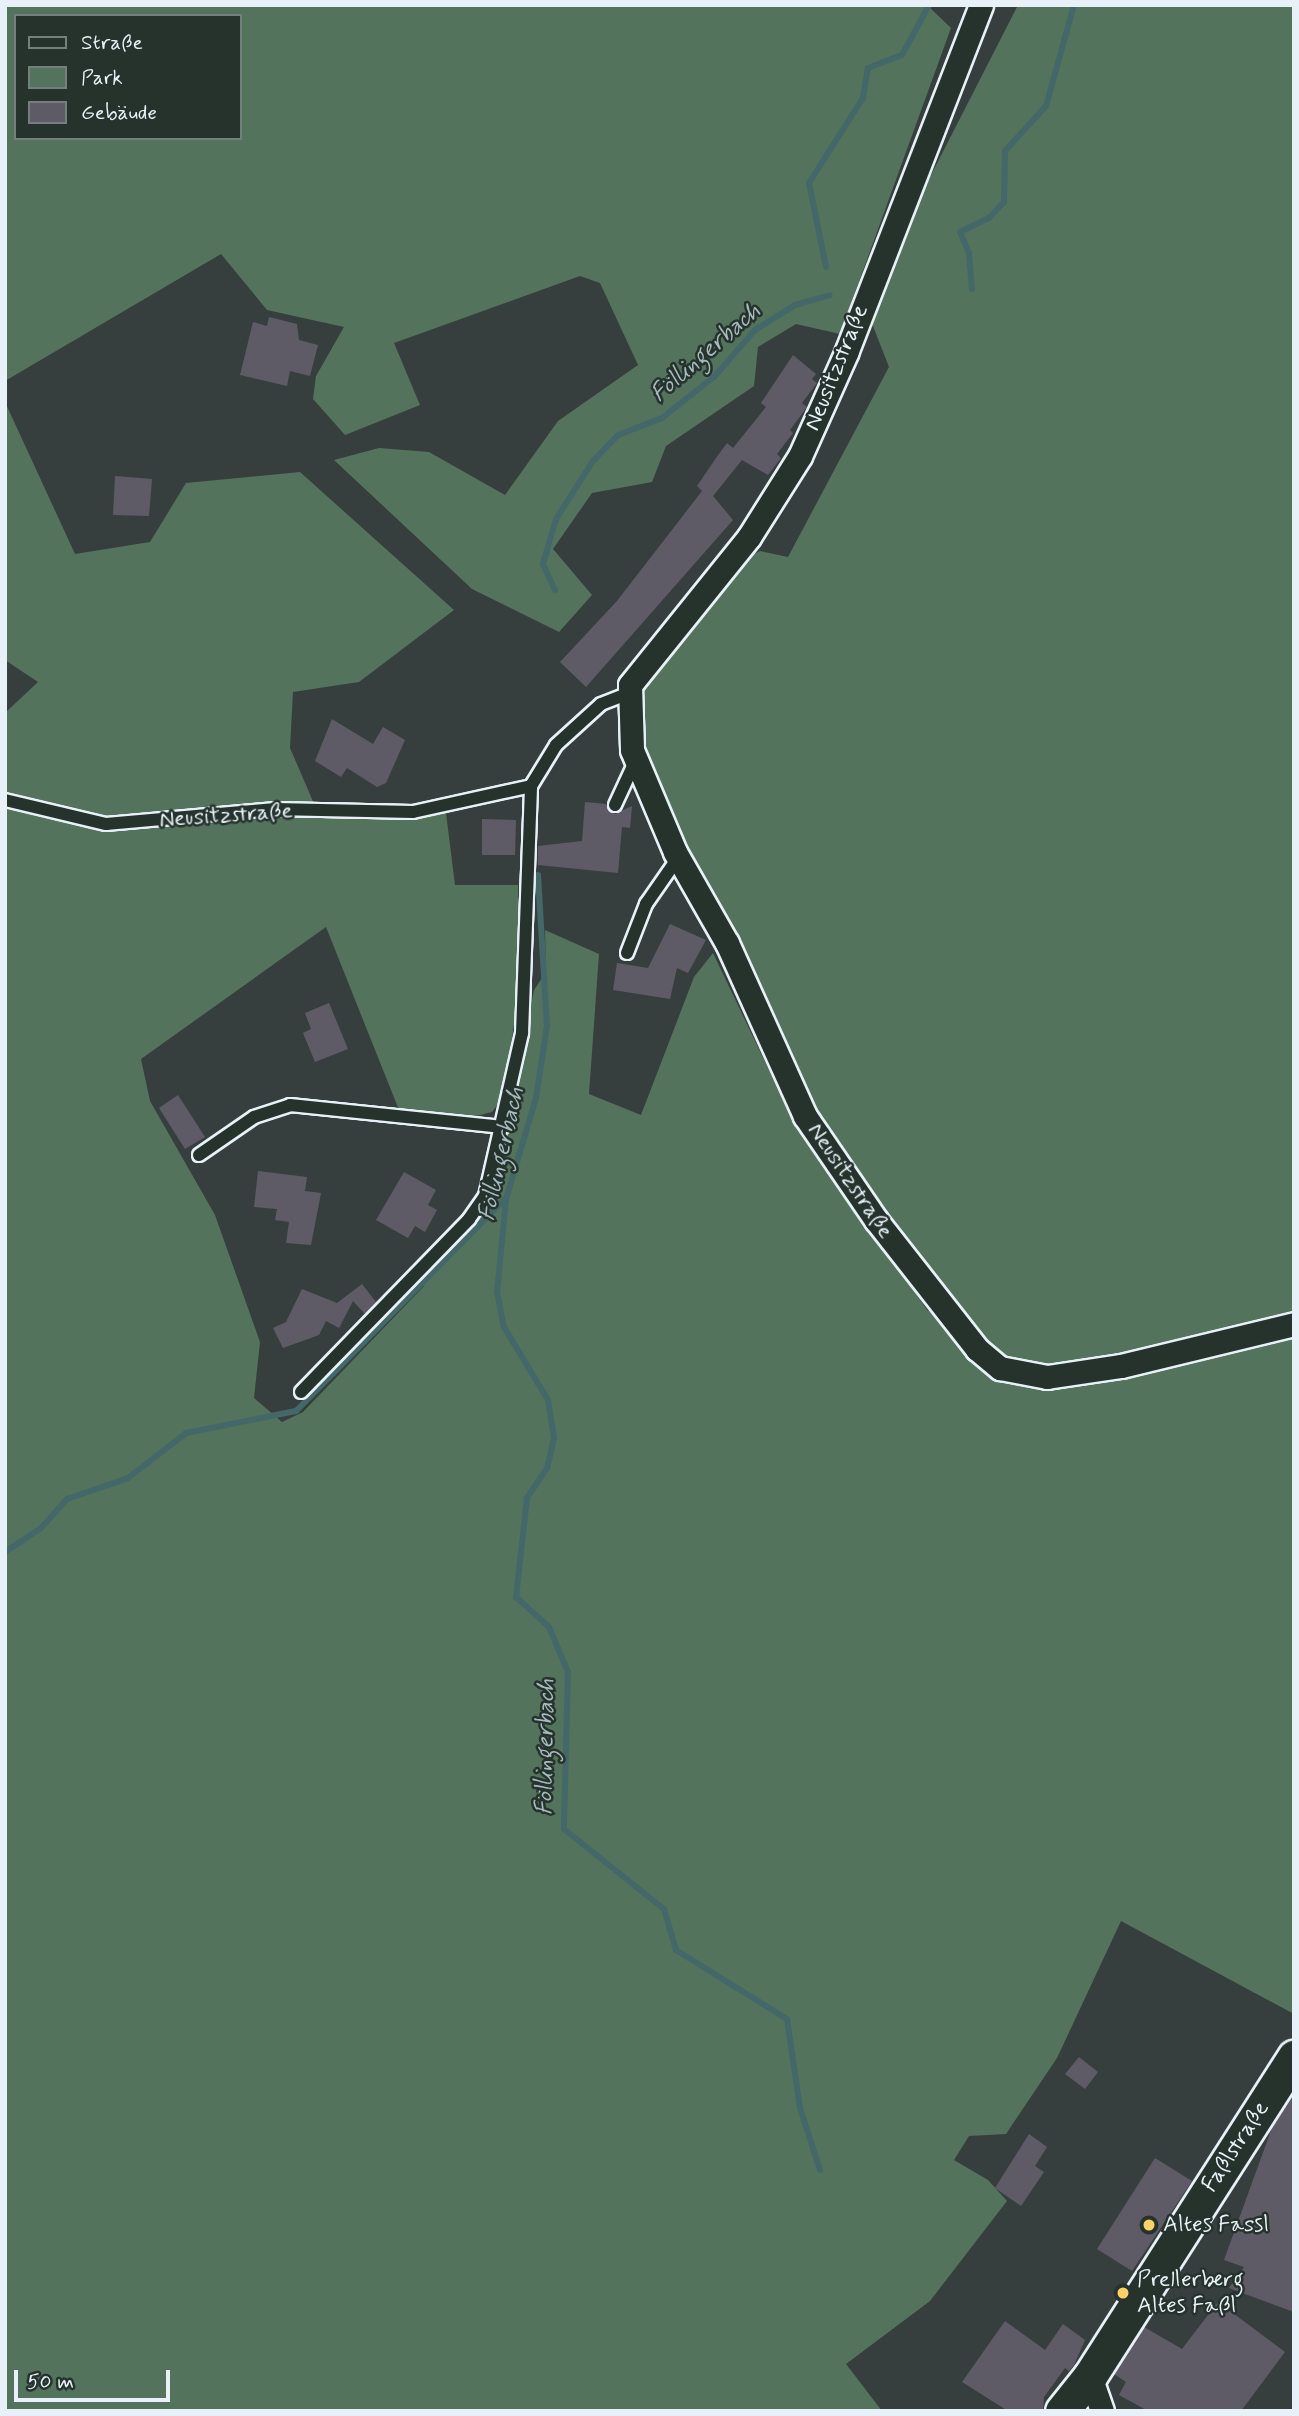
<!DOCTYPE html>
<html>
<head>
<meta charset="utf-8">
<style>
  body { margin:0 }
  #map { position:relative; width:1299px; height:2416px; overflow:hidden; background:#373f3e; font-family:Mynerve,sans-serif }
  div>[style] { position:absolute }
  .green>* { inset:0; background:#53735d }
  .stream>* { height:6px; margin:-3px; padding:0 3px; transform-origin:3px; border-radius:3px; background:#446869 }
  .building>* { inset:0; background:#5e5b66 }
  .roads { filter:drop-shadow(2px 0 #e8f1f8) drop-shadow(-2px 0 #e8f1f8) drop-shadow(0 2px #e8f1f8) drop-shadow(0 -2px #e8f1f8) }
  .lane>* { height:12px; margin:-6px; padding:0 6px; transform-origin:6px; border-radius:6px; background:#26332d }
  .street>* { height:23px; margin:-11.5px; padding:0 11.5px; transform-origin:11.5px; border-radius:11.5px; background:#26332d }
  .secondary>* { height:33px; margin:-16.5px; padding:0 16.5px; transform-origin:16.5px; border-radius:16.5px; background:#26332d }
  .dots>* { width:19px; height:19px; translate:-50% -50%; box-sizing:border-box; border:4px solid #26332d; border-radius:50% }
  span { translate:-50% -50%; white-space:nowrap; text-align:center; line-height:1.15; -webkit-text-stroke:5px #26332d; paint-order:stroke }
  .street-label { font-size:23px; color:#e8f1f8 }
  .poi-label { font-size:23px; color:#e8f1f8 }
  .left { translate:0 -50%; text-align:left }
  .water-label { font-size:24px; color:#a6babf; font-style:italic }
  .frame { position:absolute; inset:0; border:7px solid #e8f1f8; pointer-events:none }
  .legend { position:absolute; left:14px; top:14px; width:228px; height:126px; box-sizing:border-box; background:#26332d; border:2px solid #747f7e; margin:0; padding:9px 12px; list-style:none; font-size:21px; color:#e8f1f8 }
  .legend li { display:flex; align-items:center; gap:14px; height:35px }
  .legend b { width:35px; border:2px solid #747f7e }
  .scale { position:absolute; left:14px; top:2370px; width:156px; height:32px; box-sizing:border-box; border:4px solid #e8f1f8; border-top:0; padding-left:9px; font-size:21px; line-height:24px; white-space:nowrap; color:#e8f1f8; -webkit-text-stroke:5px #26332d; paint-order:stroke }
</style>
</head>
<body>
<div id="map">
  <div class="green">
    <i style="clip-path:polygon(evenodd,5px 5px,927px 5px,951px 28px,840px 334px,796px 324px,758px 347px,754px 386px,666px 446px,652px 482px,592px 493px,553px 549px,592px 595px,559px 632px,472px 589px,334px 460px,379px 448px,429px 452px,505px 495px,558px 421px,638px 365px,600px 283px,580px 276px,394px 343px,420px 405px,345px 435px,313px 399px,316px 376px,344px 327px,267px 310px,221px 254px,5px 381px,5px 5px,16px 16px,240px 16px,240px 138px,16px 138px,16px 16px)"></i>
    <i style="clip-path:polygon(1018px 5px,1294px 5px,1294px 2014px,1121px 1921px,1057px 2058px,1006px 2134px,969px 2136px,954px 2160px,988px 2180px,1007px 2201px,930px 2301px,846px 2364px,882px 2411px,5px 2411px,5px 713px,38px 682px,5px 660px,5px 402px,75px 554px,150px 542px,186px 483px,300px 472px,454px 610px,359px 682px,293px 692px,290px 748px,315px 806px,313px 814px,392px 818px,446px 813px,455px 885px,518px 885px,520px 985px,503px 1097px,492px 1112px,472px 1117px,399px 1110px,326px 927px,141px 1059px,150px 1101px,215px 1215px,260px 1342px,254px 1398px,282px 1422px,303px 1412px,424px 1286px,423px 1274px,482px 1208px,496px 1185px,534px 990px,546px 972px,545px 930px,599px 954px,589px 1094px,641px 1115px,694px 977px,713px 953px,790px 1114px,928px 1311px,949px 1302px,841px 1153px,798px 1083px,639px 747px,636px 705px,644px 675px,741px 560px,760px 551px,788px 557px,889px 367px,869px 316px,906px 224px)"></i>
  </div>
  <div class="stream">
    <i style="left:826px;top:267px;width:86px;rotate:-101.4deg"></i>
    <i style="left:809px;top:183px;width:101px;rotate:-57.6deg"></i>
    <i style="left:863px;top:98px;width:30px;rotate:-81deg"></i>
    <i style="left:868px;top:68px;width:36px;rotate:-21deg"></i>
    <i style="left:902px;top:55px;width:57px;rotate:-61.6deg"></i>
    <i style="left:972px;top:289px;width:36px;rotate:-95deg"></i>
    <i style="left:969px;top:253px;width:23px;rotate:-113deg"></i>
    <i style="left:960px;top:232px;width:32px;rotate:-26deg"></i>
    <i style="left:989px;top:218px;width:22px;rotate:-47deg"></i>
    <i style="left:1004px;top:202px;width:51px;rotate:-88.9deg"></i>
    <i style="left:1005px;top:151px;width:61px;rotate:-47.7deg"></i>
    <i style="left:1046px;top:106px;width:105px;rotate:-74.5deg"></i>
    <i style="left:555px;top:590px;width:29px;rotate:-115deg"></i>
    <i style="left:543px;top:564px;width:47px;rotate:-73.9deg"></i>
    <i style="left:556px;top:519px;width:69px;rotate:-57.5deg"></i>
    <i style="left:593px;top:461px;width:36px;rotate:-46deg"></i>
    <i style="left:618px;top:435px;width:47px;rotate:-21.1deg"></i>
    <i style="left:662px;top:418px;width:68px;rotate:-38.4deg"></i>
    <i style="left:715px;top:376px;width:61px;rotate:-49deg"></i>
    <i style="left:755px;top:330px;width:47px;rotate:-32deg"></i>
    <i style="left:795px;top:305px;width:36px;rotate:-16deg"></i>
    <i style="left:538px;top:875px;width:151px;rotate:86.6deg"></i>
    <i style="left:547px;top:1026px;width:73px;rotate:98.7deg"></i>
    <i style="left:536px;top:1098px;width:105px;rotate:106.5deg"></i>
    <i style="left:506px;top:1199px;width:93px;rotate:95.5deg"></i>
    <i style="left:497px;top:1292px;width:36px;rotate:79deg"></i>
    <i style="left:504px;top:1327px;width:85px;rotate:58.9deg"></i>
    <i style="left:548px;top:1400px;width:38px;rotate:81deg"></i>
    <i style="left:554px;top:1438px;width:31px;rotate:103deg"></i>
    <i style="left:547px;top:1468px;width:36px;rotate:124deg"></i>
    <i style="left:527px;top:1498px;width:100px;rotate:96.3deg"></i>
    <i style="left:516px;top:1597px;width:45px;rotate:42.3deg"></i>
    <i style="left:549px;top:1627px;width:49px;rotate:67.1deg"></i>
    <i style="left:568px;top:1672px;width:157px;rotate:91.5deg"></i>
    <i style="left:564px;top:1829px;width:128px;rotate:38.7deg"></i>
    <i style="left:664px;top:1909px;width:43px;rotate:73.7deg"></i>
    <i style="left:676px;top:1950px;width:131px;rotate:31.9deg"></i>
    <i style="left:787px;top:2019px;width:90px;rotate:81.7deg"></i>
    <i style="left:800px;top:2108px;width:65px;rotate:72.1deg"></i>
    <i style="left:5px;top:1552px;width:43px;rotate:-33.7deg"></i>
    <i style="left:41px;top:1528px;width:39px;rotate:-48deg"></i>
    <i style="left:67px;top:1499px;width:65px;rotate:-19deg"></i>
    <i style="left:128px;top:1478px;width:73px;rotate:-37.8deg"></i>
    <i style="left:186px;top:1433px;width:112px;rotate:-11.3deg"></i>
    <i style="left:296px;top:1411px;width:298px;rotate:-45.4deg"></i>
  </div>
  <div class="building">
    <i style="clip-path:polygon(269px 317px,297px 324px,299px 340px,318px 345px,310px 376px,290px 371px,287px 386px,240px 375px,253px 322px,267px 326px)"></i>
    <i style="clip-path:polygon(793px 355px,816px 374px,812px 379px,817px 383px,802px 403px,807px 407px,790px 430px,793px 433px,777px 454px,781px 458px,768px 475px,742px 460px,713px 496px,733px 520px,586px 687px,560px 662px,617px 601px,702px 491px,697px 486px,716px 458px,727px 443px,733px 448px,766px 407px,761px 403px)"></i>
    <i style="clip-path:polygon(115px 476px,152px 479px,149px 516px,113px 515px)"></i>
    <i style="clip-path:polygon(332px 719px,373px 744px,383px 727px,405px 740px,386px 783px,377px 787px,347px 768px,341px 777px,315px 761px)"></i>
    <i style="clip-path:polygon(585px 802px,606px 804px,615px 814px,632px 806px,630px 828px,622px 827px,618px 873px,538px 865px,538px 846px,582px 841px)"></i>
    <i style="clip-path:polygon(482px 819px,516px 820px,515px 855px,482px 855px)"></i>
    <i style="clip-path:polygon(670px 924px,706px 940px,688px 973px,677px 968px,670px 999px,613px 990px,617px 963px,648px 968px)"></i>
    <i style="clip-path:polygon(329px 1003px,348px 1049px,315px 1062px,303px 1033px,311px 1029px,305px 1013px)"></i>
    <i style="clip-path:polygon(178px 1095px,205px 1137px,185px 1149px,159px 1108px)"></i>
    <i style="clip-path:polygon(258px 1171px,307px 1177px,305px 1191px,321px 1193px,311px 1245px,286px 1243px,289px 1222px,275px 1220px,277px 1209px,254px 1207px)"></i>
    <i style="clip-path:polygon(404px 1172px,436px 1190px,428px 1205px,437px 1210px,425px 1232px,415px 1226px,408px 1238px,376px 1220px)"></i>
    <i style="clip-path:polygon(362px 1284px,376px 1302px,365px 1314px,353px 1301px,339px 1328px,326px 1321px,319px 1335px,283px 1348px,273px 1328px,286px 1322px,302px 1289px,337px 1303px)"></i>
    <i style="clip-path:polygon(1079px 2057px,1098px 2072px,1085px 2089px,1065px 2074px)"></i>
    <i style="clip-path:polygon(1294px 2093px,1294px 2312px,1229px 2288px,1244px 2267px,1224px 2260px,1273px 2125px)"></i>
    <i style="clip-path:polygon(1029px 2134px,1047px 2147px,1035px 2166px,1044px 2172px,1021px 2206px,995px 2188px)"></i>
    <i style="clip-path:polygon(1155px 2158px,1192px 2181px,1132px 2271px,1097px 2249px)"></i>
    <i style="clip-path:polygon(1218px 2302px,1285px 2352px,1241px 2411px,1148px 2411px,1119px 2395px,1126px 2382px,1114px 2374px,1144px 2327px,1182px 2349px)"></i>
    <i style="clip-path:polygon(1005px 2321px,1045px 2350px,1063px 2324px,1085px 2340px,1074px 2365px,1069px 2371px,1065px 2368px,1044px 2397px,1043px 2411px,1008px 2411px,962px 2382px)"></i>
  </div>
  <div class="roads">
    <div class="lane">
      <i style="left:5px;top:800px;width:104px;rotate:13.4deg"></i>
      <i style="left:106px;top:824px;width:170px;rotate:-5.1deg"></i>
      <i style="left:275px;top:809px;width:138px;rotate:1.2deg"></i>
      <i style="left:413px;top:812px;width:121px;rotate:-12.4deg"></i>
      <i style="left:615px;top:805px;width:47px;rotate:-65.1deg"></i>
      <i style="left:627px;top:953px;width:53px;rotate:-68.8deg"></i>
      <i style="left:646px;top:904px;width:56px;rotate:-55.2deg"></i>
      <i style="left:199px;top:1155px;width:67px;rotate:-34.6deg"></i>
      <i style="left:254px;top:1117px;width:38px;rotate:-18deg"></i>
      <i style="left:290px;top:1105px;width:214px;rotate:5.9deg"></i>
      <i style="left:301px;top:1392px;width:241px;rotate:-45.8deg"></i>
      <i style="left:469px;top:1219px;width:28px;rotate:-55deg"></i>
      <i style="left:485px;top:1196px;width:167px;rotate:-77.2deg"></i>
      <i style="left:522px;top:1033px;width:247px;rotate:-87.9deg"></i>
      <i style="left:531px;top:786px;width:48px;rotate:-58.6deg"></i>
      <i style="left:556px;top:745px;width:61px;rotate:-42.3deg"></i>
      <i style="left:601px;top:704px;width:28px;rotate:-21deg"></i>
    </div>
    <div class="street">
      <i style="left:981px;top:5px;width:371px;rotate:111.2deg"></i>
      <i style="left:847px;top:351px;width:115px;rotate:114.1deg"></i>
      <i style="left:800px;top:456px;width:96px;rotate:122.2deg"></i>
      <i style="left:749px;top:537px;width:190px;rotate:128.8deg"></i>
      <i style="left:630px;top:685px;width:65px;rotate:88.2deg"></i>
      <i style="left:632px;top:750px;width:111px;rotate:67.1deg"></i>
      <i style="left:675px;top:852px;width:105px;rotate:60.3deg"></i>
      <i style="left:727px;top:943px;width:190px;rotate:65.7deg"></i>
      <i style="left:805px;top:1116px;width:126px;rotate:55.7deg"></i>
      <i style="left:876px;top:1220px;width:164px;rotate:51.9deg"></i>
      <i style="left:977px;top:1349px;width:30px;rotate:40deg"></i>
      <i style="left:1000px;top:1368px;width:48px;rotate:10.8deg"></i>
      <i style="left:1047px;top:1377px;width:75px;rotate:-8.5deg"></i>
      <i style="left:1121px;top:1366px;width:178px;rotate:-13.6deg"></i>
      <i style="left:1090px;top:2376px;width:37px;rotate:71deg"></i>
    </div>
    <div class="secondary">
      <i style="left:1062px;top:2411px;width:45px;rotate:-51.3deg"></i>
      <i style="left:1090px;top:2376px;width:379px;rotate:-57.4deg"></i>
    </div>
  </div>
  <div class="dots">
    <i style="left:1149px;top:2225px;background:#ffd166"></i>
    <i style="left:1123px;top:2293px;background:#ffd166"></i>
  </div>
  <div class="street-label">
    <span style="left:837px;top:368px;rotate:-68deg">Neusitzstraße</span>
    <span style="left:226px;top:816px;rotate:-4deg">Neusitzstraße</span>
    <span style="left:850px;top:1181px;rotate:56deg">Neusitzstraße</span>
    <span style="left:1236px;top:2147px;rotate:-57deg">Faßlstraße</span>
  </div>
  <div class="poi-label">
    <span class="left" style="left:1163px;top:2225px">Altes Fassl</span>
    <span class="left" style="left:1137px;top:2293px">Prellerberg<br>Altes Faßl</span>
  </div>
  <div class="water-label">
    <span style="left:706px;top:353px;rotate:-41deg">Föllingerbach</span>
    <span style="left:502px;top:1154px;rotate:-77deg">Föllingerbach</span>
    <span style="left:546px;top:1747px;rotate:-89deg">Föllingerbach</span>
  </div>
  <div class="frame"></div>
  <ul class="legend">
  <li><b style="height:9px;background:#26332d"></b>Straße</li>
  <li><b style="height:19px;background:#53735d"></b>Park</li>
  <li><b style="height:19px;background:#5e5b66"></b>Gebäude</li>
  </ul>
  <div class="scale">50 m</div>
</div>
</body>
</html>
